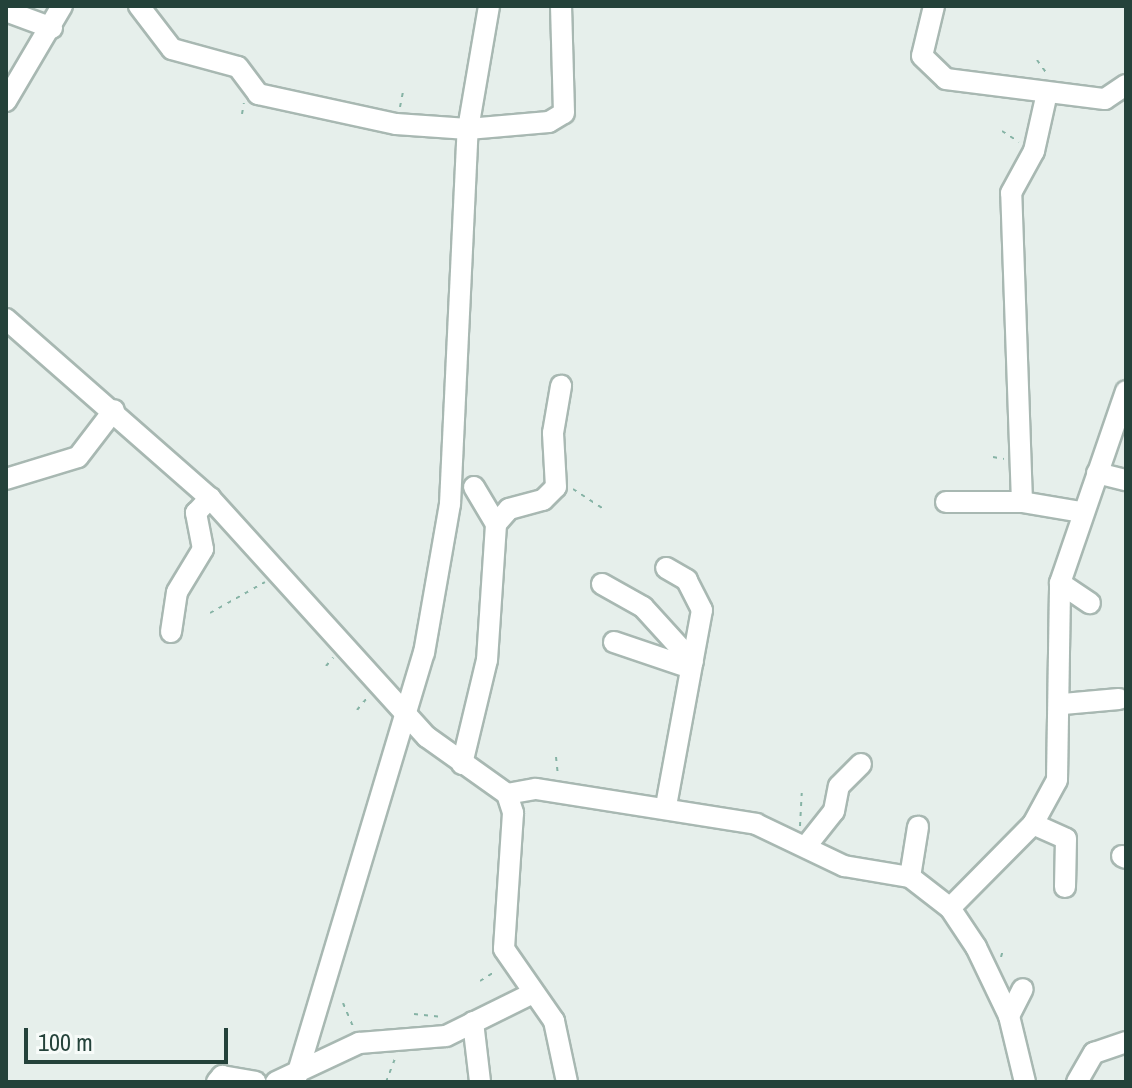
<!DOCTYPE html>
<html>
<head>
<meta charset="utf-8">
<style>
  body { margin:0 }
  #map { position:relative; width:1132px; height:1088px; overflow:hidden; background:#e6efeb; font-family:"Archivo Narrow",sans-serif }
  div>[style] { position:absolute }
  .path>* { height:2px; margin-top:-1px; transform-origin:0; background:repeating-linear-gradient(90deg,#86b3a5 0 4px,transparent 0 10px) }
  .roads { filter:drop-shadow(2px 0 #a8b8b2) drop-shadow(-2px 0 #a8b8b2) drop-shadow(0 2px #a8b8b2) drop-shadow(0 -2px #a8b8b2) }
  .minor>* { height:20px; margin:-10px; padding:0 10px; transform-origin:10px; border-radius:10px; background:#fff }
  span { translate:-50% -50%; white-space:nowrap; text-align:center; line-height:1.15; -webkit-text-stroke:8px #f7fbf9; paint-order:stroke }
  .frame { position:absolute; inset:0; border:8px solid #24423a; pointer-events:none }
  .scale { position:absolute; left:24px; top:1028px; width:204px; height:36px; box-sizing:border-box; border:4px solid #24423a; border-top:0; padding-left:10px; font-size:24px; line-height:28px; white-space:nowrap; color:#24423a; -webkit-text-stroke:6px #f7fbf9; paint-order:stroke }
</style>
</head>
<body>
<div id="map">
  <div class="path">
    <i style="left:1037px;top:60px;width:19px;rotate:54deg"></i>
    <i style="left:400px;top:107px;width:16px;rotate:-79deg"></i>
    <i style="left:242px;top:114px;width:11px;rotate:-80deg"></i>
    <i style="left:1002px;top:131px;width:20px;rotate:33deg"></i>
    <i style="left:993px;top:457px;width:11px;rotate:10deg"></i>
    <i style="left:573px;top:489px;width:35px;rotate:33deg"></i>
    <i style="left:210px;top:613px;width:63px;rotate:-29.4deg"></i>
    <i style="left:326px;top:666px;width:11px;rotate:-49deg"></i>
    <i style="left:357px;top:710px;width:17px;rotate:-50deg"></i>
    <i style="left:556px;top:757px;width:18px;rotate:84deg"></i>
    <i style="left:800px;top:826px;width:33px;rotate:-87deg"></i>
    <i style="left:1001px;top:957px;width:7px;rotate:-74deg"></i>
    <i style="left:480px;top:981px;width:19px;rotate:-32deg"></i>
    <i style="left:343px;top:1003px;width:26px;rotate:67deg"></i>
    <i style="left:414px;top:1014px;width:29px;rotate:6deg"></i>
    <i style="left:386px;top:1082px;width:28px;rotate:-69deg"></i>
  </div>
  <div class="roads">
    <div class="minor">
      <i style="left:139px;top:6px;width:54px;rotate:52.5deg"></i>
      <i style="left:172px;top:49px;width:68px;rotate:15.3deg"></i>
      <i style="left:238px;top:67px;width:34px;rotate:53deg"></i>
      <i style="left:258px;top:94px;width:141px;rotate:12.3deg"></i>
      <i style="left:396px;top:124px;width:72px;rotate:4deg"></i>
      <i style="left:468px;top:129px;width:81px;rotate:-4.9deg"></i>
      <i style="left:549px;top:122px;width:17px;rotate:-31deg"></i>
      <i style="left:564px;top:113px;width:107px;rotate:-91.6deg"></i>
      <i style="left:934px;top:6px;width:51px;rotate:103.5deg"></i>
      <i style="left:922px;top:56px;width:33px;rotate:44deg"></i>
      <i style="left:946px;top:79px;width:160px;rotate:7.2deg"></i>
      <i style="left:1105px;top:99px;width:25px;rotate:-34deg"></i>
      <i style="left:6px;top:11px;width:49px;rotate:20.3deg"></i>
      <i style="left:6px;top:101px;width:110px;rotate:-59.5deg"></i>
      <i style="left:6px;top:319px;width:271px;rotate:41.3deg"></i>
      <i style="left:210px;top:498px;width:323px;rotate:47.8deg"></i>
      <i style="left:427px;top:737px;width:98px;rotate:35.5deg"></i>
      <i style="left:507px;top:794px;width:20px;rotate:72deg"></i>
      <i style="left:513px;top:813px;width:136px;rotate:93.8deg"></i>
      <i style="left:504px;top:949px;width:88px;rotate:55.2deg"></i>
      <i style="left:554px;top:1021px;width:62px;rotate:78deg"></i>
      <i style="left:1097px;top:473px;width:30px;rotate:14deg"></i>
      <i style="left:6px;top:479px;width:75px;rotate:-17deg"></i>
      <i style="left:78px;top:457px;width:59px;rotate:-52.5deg"></i>
      <i style="left:474px;top:487px;width:43px;rotate:59.3deg"></i>
      <i style="left:946px;top:502px;width:76px"></i>
      <i style="left:1022px;top:502px;width:60px;rotate:9.6deg"></i>
      <i style="left:1022px;top:502px;width:309px;rotate:-92deg"></i>
      <i style="left:1011px;top:193px;width:48px;rotate:-61.3deg"></i>
      <i style="left:1034px;top:151px;width:59px;rotate:-77.4deg"></i>
      <i style="left:1060px;top:583px;width:36px;rotate:34deg"></i>
      <i style="left:602px;top:584px;width:47px;rotate:29.3deg"></i>
      <i style="left:643px;top:607px;width:74px;rotate:47.7deg"></i>
      <i style="left:171px;top:632px;width:40px;rotate:-81.5deg"></i>
      <i style="left:177px;top:592px;width:50px;rotate:-58.8deg"></i>
      <i style="left:203px;top:549px;width:37px;rotate:-101deg"></i>
      <i style="left:196px;top:513px;width:21px;rotate:-47deg"></i>
      <i style="left:614px;top:642px;width:81px;rotate:18.7deg"></i>
      <i style="left:1063px;top:704px;width:56px;rotate:-5.1deg"></i>
      <i style="left:462px;top:764px;width:107px;rotate:-76.5deg"></i>
      <i style="left:487px;top:660px;width:136px;rotate:-86.2deg"></i>
      <i style="left:496px;top:524px;width:20px;rotate:-49deg"></i>
      <i style="left:509px;top:509px;width:35px;rotate:-15deg"></i>
      <i style="left:543px;top:500px;width:18px;rotate:-45deg"></i>
      <i style="left:556px;top:487px;width:54px;rotate:-93.2deg"></i>
      <i style="left:553px;top:433px;width:48px;rotate:-80.3deg"></i>
      <i style="left:507px;top:794px;width:29px;rotate:-10deg"></i>
      <i style="left:536px;top:789px;width:223px;rotate:9deg"></i>
      <i style="left:756px;top:824px;width:98px;rotate:25.5deg"></i>
      <i style="left:844px;top:866px;width:67px;rotate:9.5deg"></i>
      <i style="left:910px;top:877px;width:51px;rotate:37.8deg"></i>
      <i style="left:950px;top:908px;width:47px;rotate:56.3deg"></i>
      <i style="left:976px;top:947px;width:76px;rotate:64.4deg"></i>
      <i style="left:1009px;top:1016px;width:68px;rotate:76.4deg"></i>
      <i style="left:666px;top:806px;width:199px;rotate:-79.6deg"></i>
      <i style="left:702px;top:610px;width:34px;rotate:-117deg"></i>
      <i style="left:687px;top:580px;width:24px;rotate:-150deg"></i>
      <i style="left:1033px;top:824px;width:36px;rotate:24deg"></i>
      <i style="left:1066px;top:839px;width:48px;rotate:91.2deg"></i>
      <i style="left:807px;top:845px;width:43px;rotate:-51.5deg"></i>
      <i style="left:834px;top:811px;width:25px;rotate:-79deg"></i>
      <i style="left:839px;top:786px;width:31px;rotate:-45deg"></i>
      <i style="left:1122px;top:856px;width:4px;rotate:27deg"></i>
      <i style="left:910px;top:877px;width:51px;rotate:-80.9deg"></i>
      <i style="left:950px;top:908px;width:118px;rotate:-45.3deg"></i>
      <i style="left:1033px;top:824px;width:50px;rotate:-61.4deg"></i>
      <i style="left:1057px;top:780px;width:197px;rotate:-89.1deg"></i>
      <i style="left:1060px;top:583px;width:203px;rotate:-71deg"></i>
      <i style="left:1009px;top:1016px;width:30px;rotate:-63deg"></i>
      <i style="left:473px;top:1022px;width:60px;rotate:83.3deg"></i>
      <i style="left:217px;top:1082px;width:8px;rotate:-50deg"></i>
      <i style="left:222px;top:1076px;width:34px;rotate:10deg"></i>
      <i style="left:276px;top:1082px;width:92px;rotate:-25.2deg"></i>
      <i style="left:359px;top:1043px;width:87px;rotate:-4.6deg"></i>
      <i style="left:446px;top:1036px;width:97px;rotate:-26.3deg"></i>
      <i style="left:295px;top:1082px;width:448px;rotate:-73.3deg"></i>
      <i style="left:424px;top:653px;width:151px;rotate:-80.1deg"></i>
      <i style="left:450px;top:504px;width:375px;rotate:-87.3deg"></i>
      <i style="left:468px;top:129px;width:125px;rotate:-80.3deg"></i>
      <i style="left:1077px;top:1082px;width:34px;rotate:-60deg"></i>
      <i style="left:1094px;top:1053px;width:34px;rotate:-19deg"></i>
    </div>
  </div>
  <div class="frame"></div>
  <div class="scale">100 m</div>
</div>
</body>
</html>
